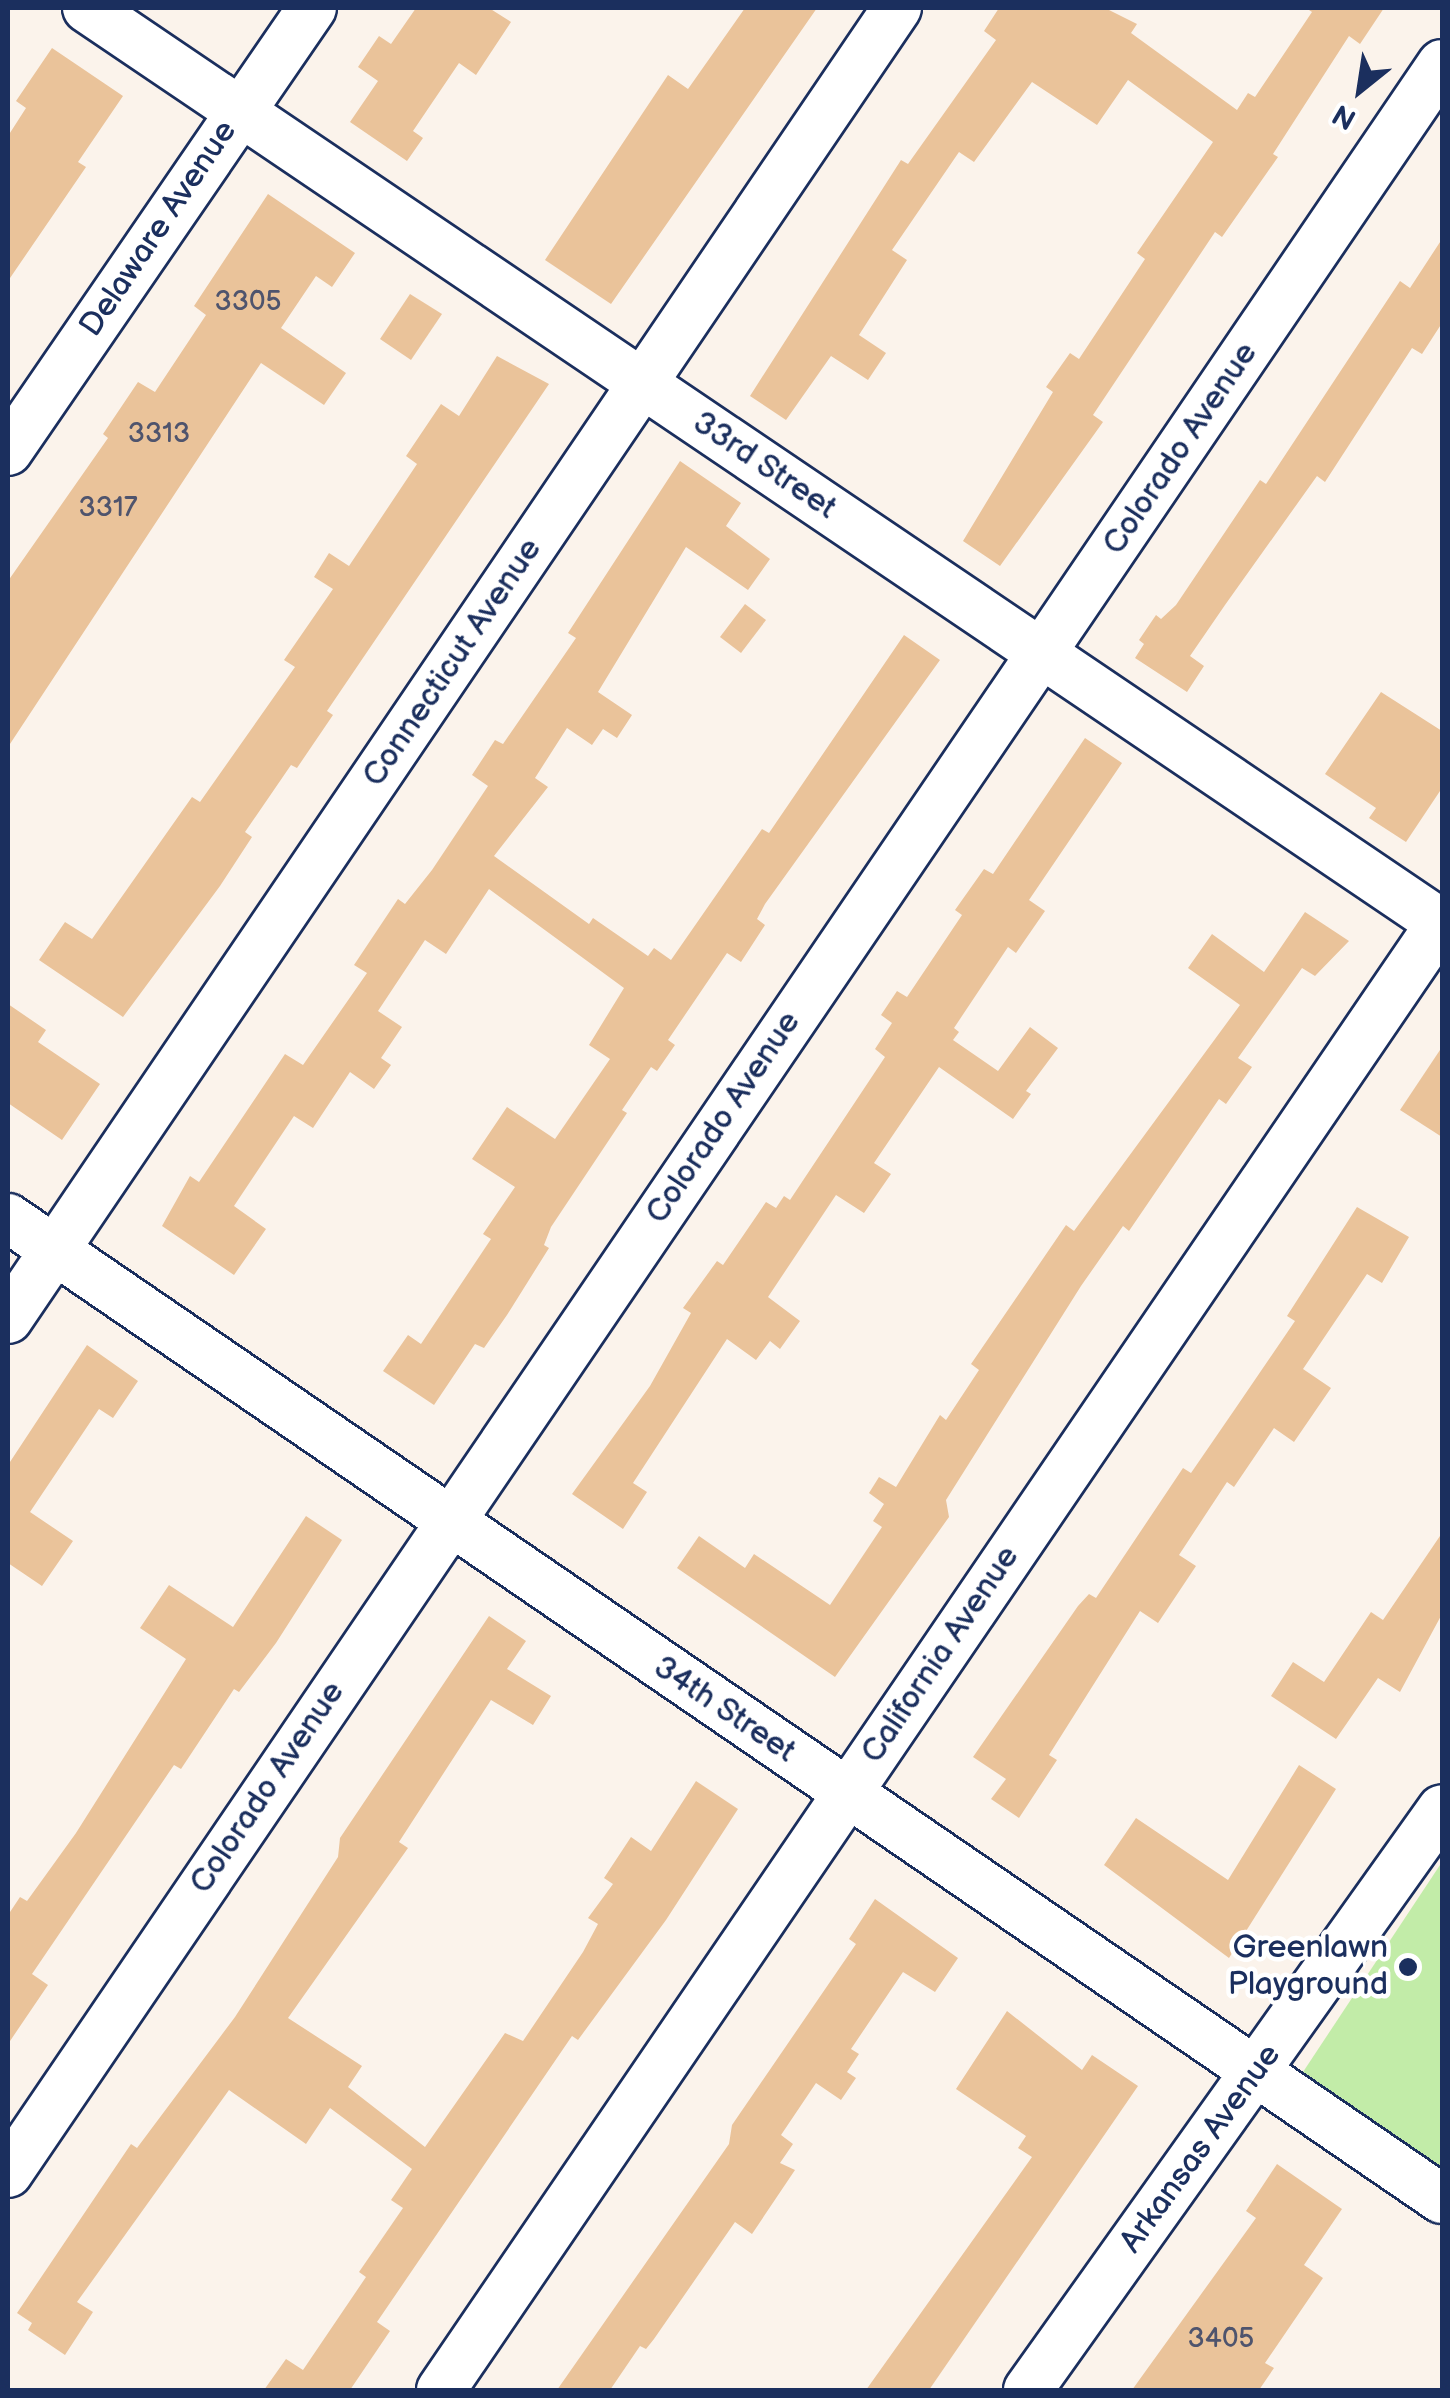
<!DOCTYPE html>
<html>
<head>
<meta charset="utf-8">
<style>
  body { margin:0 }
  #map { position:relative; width:1450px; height:2398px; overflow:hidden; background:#fbf3eb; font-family:"Balsamiq Sans",sans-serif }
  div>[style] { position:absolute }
  .green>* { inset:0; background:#c2eca8 }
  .building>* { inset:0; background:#eac39a }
  .roads { filter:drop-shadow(2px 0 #1b2f5e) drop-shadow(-2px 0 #1b2f5e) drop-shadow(0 2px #1b2f5e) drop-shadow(0 -2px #1b2f5e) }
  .minor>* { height:48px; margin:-24px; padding:0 24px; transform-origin:24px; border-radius:24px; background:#fff }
  .dots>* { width:28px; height:28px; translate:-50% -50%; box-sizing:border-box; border:5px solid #fff; border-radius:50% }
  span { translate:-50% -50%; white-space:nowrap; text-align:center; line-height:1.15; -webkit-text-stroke:9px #fff; paint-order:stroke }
  .number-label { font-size:28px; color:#4f546d }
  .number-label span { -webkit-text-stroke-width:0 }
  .street-label { font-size:32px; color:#1b2f5e }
  .poi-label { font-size:32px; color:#1b2f5e }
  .right { translate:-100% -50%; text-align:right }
  .frame { position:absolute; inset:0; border:10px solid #1b2f5e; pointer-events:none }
  .north { position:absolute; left:1310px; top:40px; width:100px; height:100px; -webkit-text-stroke:8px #fff; paint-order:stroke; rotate:210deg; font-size:28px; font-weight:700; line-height:40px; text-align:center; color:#1b2f5e }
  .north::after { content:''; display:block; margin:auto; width:35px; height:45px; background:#1b2f5e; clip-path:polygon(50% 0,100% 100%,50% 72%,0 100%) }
</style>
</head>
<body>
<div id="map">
  <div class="green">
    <i style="clip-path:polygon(1442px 1862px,1442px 2168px,1303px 2072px)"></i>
  </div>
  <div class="building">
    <i style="clip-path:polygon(416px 8px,489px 8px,511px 22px,476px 75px,459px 63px,413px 131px,423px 138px,407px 161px,350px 122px,378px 81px,358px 67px,379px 36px,391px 44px)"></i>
    <i style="clip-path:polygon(745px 8px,817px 8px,611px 304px,545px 260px,668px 75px,688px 89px)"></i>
    <i style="clip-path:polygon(999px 8px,1105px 8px,1137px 24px,1131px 33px,1237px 110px,1248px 93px,1255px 97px,1312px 12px,1306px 8px,1384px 8px,1360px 44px,1349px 36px,1273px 154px,1278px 157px,1222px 237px,1215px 232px,1093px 415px,1103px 422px,1000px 566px,963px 541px,1053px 392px,1046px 387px,1070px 353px,1079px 359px,1145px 259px,1137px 253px,1213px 142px,1128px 80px,1097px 125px,1032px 82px,974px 162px,959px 152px,892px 250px,907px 260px,859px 335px,886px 353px,868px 380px,831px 356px,786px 420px,750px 396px,901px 160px,908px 164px,996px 40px,984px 31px)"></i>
    <i style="clip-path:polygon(52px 48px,123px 96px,78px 162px,86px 167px,8px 281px,8px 136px,26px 108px,16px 101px)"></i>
    <i style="clip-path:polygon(268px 194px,355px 253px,332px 287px,316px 276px,281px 328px,346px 373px,324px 405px,261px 363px,8px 747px,8px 581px,108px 438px,103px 434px,138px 382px,155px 392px,206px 315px,194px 306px)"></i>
    <i style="clip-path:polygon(1442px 239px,1442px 323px,1422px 354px,1412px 348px,1325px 482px,1317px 476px,1225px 605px,1190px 656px,1204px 666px,1187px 692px,1135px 658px,1144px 644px,1139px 640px,1156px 615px,1161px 619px,1176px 605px,1260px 480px,1266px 484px,1400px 281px,1410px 288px)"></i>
    <i style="clip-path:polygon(410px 294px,442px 314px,411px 360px,380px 339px)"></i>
    <i style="clip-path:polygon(497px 356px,549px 384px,327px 711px,333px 715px,297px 768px,291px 765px,245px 832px,252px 837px,220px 886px,123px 1017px,39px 960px,65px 922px,92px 939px,192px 797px,200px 802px,295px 667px,284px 660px,333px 589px,314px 577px,329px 553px,349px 566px,417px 464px,406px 456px,441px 404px,459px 416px)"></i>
    <i style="clip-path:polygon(680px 461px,741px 503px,726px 526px,770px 559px,748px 590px,686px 547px,598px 692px,632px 715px,617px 738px,603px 729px,592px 745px,567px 728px,535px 778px,548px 787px,494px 856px,589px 924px,593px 918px,648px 956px,654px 948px,671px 960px,762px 829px,769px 833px,904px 635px,940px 660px,765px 904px,757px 919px,765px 925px,741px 962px,727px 953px,668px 1040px,675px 1045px,657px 1071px,651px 1067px,622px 1110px,627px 1113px,551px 1227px,544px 1245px,549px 1248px,507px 1315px,484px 1348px,475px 1344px,434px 1405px,383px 1371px,408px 1335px,421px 1344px,491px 1239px,483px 1234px,515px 1187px,472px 1159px,507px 1107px,555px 1139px,610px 1059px,589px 1045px,624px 988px,489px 889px,446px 954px,425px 940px,378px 1011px,402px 1027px,381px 1058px,391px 1065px,374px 1089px,350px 1072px,313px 1128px,294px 1116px,234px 1206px,266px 1229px,234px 1275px,162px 1226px,190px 1176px,199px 1182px,285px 1054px,303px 1065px,367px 973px,354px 965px,398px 899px,405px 904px,432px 870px,488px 786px,472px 775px,495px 740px,503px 744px,576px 638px,568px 633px)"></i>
    <i style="clip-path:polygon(745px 604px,766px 620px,741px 653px,720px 637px)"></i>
    <i style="clip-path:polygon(1381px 692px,1442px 731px,1442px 788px,1406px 842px,1369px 818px,1376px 808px,1325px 774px)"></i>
    <i style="clip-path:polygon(1085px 738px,1122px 763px,1029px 900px,1045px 911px,1016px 953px,1008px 947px,954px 1028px,959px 1032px,953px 1040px,998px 1071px,1030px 1027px,1058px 1048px,1026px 1091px,1031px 1094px,1013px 1119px,939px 1067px,874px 1163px,891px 1174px,864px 1213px,836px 1195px,768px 1297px,800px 1321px,780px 1349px,770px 1341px,756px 1360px,727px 1339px,633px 1483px,647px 1492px,623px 1529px,572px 1494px,650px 1386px,691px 1313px,683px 1308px,717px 1261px,723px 1265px,766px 1202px,776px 1208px,784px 1196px,790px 1200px,885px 1057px,875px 1049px,892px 1023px,881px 1015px,897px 991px,907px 997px,962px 915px,955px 910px,984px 869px,993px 874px)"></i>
    <i style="clip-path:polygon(1305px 912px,1349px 941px,1315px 976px,1302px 968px,1238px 1058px,1252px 1067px,1226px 1104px,1219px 1099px,1129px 1231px,1123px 1226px,1081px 1286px,946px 1500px,949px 1517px,835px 1677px,677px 1568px,699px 1536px,745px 1568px,754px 1554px,830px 1605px,882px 1527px,873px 1521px,884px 1504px,869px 1493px,879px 1477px,896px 1487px,940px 1415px,946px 1420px,979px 1370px,971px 1364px,1066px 1225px,1074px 1231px,1240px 1005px,1188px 968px,1212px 934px,1264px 972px)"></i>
    <i style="clip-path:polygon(8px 1004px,46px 1030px,38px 1042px,100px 1084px,62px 1140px,8px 1103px)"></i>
    <i style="clip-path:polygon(1442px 1047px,1442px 1137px,1400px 1110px)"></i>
    <i style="clip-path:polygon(1357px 1207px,1409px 1237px,1382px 1283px,1367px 1274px,1303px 1369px,1331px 1388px,1294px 1442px,1274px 1428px,1234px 1487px,1227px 1482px,1179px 1555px,1196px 1566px,1158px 1623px,1140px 1611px,1049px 1755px,1057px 1760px,1019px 1818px,991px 1799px,1006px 1779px,973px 1757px,1078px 1606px,1089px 1594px,1096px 1598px,1183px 1468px,1191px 1473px,1235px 1409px,1295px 1321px,1287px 1316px)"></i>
    <i style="clip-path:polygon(87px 1345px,138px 1381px,113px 1418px,99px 1409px,30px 1512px,73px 1541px,42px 1586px,8px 1563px,8px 1465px)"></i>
    <i style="clip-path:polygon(306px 1516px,342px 1540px,276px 1643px,239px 1692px,234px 1689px,181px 1769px,174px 1765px,32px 1974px,48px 1985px,8px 2044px,8px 1915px,20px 1897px,27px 1901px,76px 1833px,186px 1659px,140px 1628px,169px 1585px,233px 1627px)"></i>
    <i style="clip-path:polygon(1442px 1533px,1442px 1614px,1400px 1692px,1378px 1678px,1336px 1739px,1271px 1696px,1293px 1662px,1324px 1682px,1371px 1612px,1383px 1620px)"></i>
    <i style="clip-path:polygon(489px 1616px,526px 1641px,507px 1669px,551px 1696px,533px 1725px,491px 1700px,399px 1842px,408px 1848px,288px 2018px,362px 2066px,348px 2087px,425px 2147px,505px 2033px,523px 2041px,583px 1952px,598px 1924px,588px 1918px,613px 1884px,604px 1878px,631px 1837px,651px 1851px,696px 1781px,738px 1809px,666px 1920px,578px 2040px,572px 2036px,377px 2322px,390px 2331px,350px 2390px,264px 2390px,286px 2359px,303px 2370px,366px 2277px,359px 2272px,403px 2208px,391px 2200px,412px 2169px,330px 2108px,306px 2144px,229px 2090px,77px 2302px,93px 2312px,65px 2355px,28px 2330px,32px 2323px,17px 2313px,131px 2144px,137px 2148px,235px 2017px,338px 1857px,340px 1838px)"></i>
    <i style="clip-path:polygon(1299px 1765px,1336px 1789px,1229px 1958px,1104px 1865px,1136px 1818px,1228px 1880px)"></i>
    <i style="clip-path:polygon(875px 1899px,958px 1958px,935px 1992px,903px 1972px,851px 2049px,859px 2054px,847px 2072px,856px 2078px,841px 2100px,816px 2083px,781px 2135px,793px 2144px,780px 2163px,795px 2170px,752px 2234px,735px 2222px,654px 2339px,646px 2349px,640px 2346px,610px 2390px,557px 2390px,729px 2144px,732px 2125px,856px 1944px,849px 1939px)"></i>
    <i style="clip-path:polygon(1007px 2011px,1082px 2070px,1092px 2055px,1138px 2086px,929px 2390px,866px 2390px,1032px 2157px,1018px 2148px,1026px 2136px,956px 2089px)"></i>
    <i style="clip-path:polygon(1277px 2164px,1342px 2209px,1304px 2265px,1323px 2278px,1265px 2363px,1274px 2368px,1259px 2390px,1132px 2390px,1256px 2218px,1246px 2211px)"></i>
  </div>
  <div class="roads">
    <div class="minor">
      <i style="left:87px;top:8px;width:1636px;rotate:34.06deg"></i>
      <i style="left:8px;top:451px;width:537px;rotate:-55.54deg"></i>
      <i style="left:8px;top:1218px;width:1737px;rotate:34.38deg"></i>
      <i style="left:8px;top:1319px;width:1584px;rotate:-55.86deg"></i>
      <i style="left:8px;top:2173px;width:2550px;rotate:-55.79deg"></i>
      <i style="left:441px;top:2390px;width:1778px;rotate:-55.73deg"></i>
      <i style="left:1028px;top:2390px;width:713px;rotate:-54.53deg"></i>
    </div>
  </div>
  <div class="dots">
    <i style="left:1408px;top:1967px;background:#1b2f5e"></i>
  </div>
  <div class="number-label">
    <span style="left:248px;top:302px">3305</span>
    <span style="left:159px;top:434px">3313</span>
    <span style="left:108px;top:508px">3317</span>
    <span style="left:1221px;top:2339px">3405</span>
  </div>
  <div class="street-label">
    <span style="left:159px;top:229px;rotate:-56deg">Delaware Avenue</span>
    <span style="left:1181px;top:449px;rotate:-56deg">Colorado Avenue</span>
    <span style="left:764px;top:466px;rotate:34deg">33rd Street</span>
    <span style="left:453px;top:663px;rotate:-56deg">Connecticut Avenue</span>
    <span style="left:724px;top:1118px;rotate:-56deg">Colorado Avenue</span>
    <span style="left:941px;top:1655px;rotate:-56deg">California Avenue</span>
    <span style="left:724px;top:1710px;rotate:34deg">34th Street</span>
    <span style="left:268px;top:1788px;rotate:-56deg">Colorado Avenue</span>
    <span style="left:1201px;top:2149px;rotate:-54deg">Arkansas Avenue</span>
  </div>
  <div class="poi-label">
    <span class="right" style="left:1388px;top:1967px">Greenlawn<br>Playground</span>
  </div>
  <div class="frame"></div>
  <div class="north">N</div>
</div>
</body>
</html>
